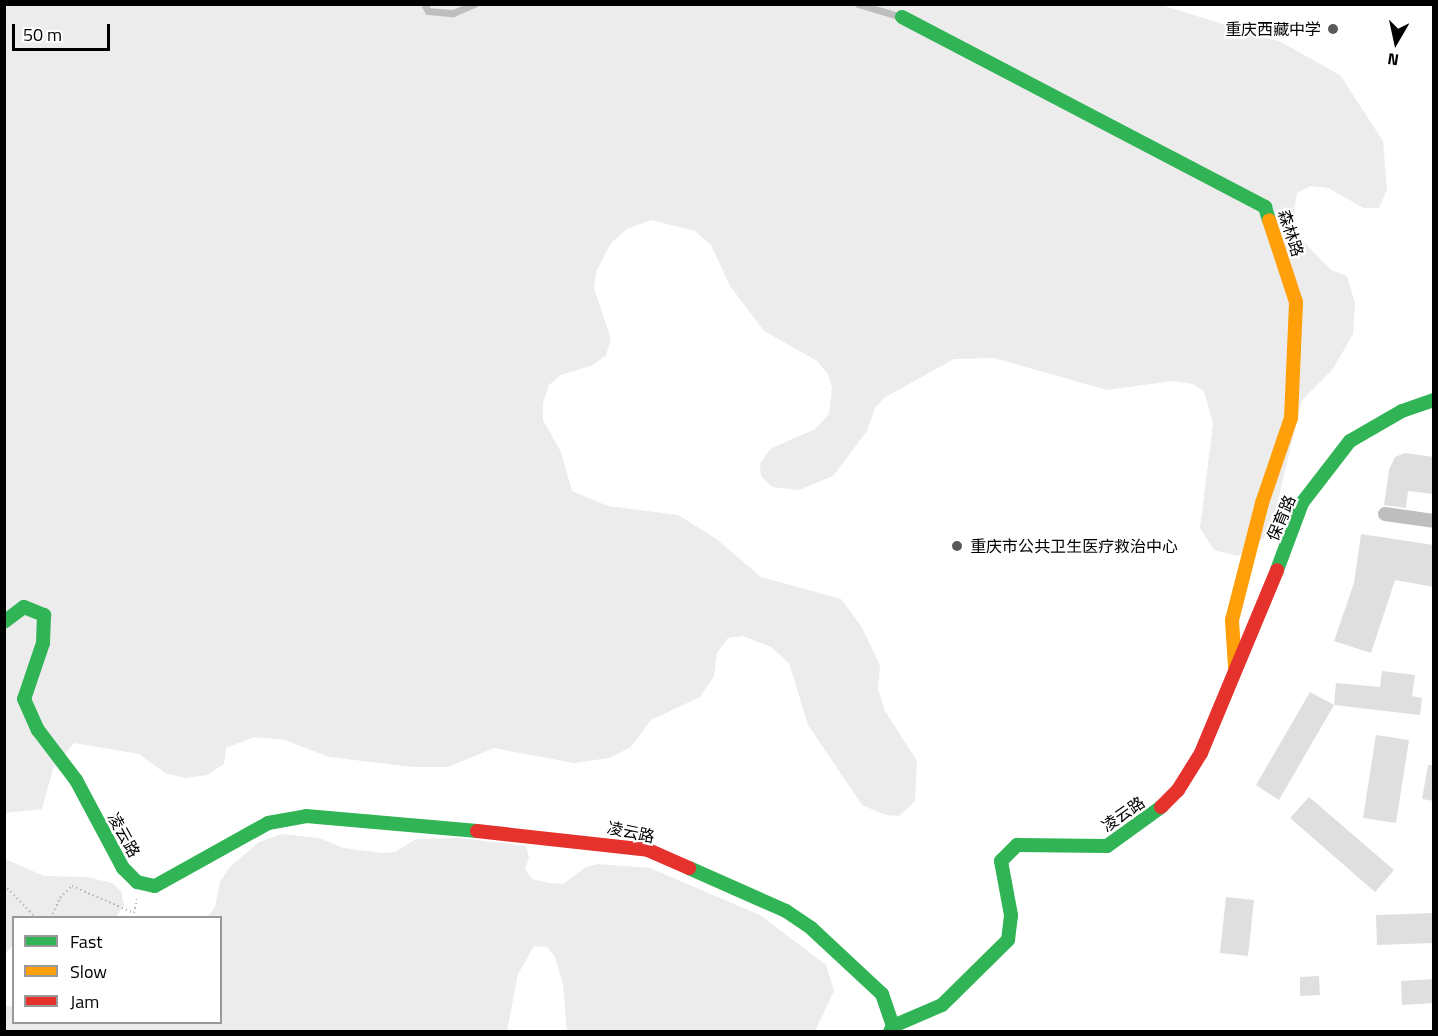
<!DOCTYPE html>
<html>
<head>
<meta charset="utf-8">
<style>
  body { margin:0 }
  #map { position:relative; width:1438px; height:1036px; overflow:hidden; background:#fff; font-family:"Titillium Web","Noto Sans SC",sans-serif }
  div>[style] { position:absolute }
  .green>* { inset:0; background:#ececec }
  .building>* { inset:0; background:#dfdfdf }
  .path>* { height:2px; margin-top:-1px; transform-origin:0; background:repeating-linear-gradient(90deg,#b9b9b9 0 1.5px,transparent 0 4.5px) }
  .lane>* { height:7px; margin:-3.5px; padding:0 3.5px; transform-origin:3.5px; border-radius:3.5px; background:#bebebe }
  .street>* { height:14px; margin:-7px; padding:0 7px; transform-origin:7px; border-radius:7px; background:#bebebe }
  .fast>* { height:14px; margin:-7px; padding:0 7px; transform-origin:7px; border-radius:7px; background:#30b455 }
  .slow>* { height:14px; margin:-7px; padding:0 7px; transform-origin:7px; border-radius:7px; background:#ff9f0a }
  .jam>* { height:14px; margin:-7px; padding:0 7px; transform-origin:7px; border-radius:7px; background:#e5322d }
  .dots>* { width:16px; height:16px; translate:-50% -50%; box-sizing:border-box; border:3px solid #fff; border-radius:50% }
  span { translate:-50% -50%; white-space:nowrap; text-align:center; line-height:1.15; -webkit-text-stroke:4.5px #fff; paint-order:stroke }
  .poi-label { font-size:16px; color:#000 }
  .right { translate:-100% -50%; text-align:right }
  .left { translate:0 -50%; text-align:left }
  .street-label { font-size:16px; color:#000 }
  .frame { position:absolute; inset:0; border:6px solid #000; pointer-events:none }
  .legend { position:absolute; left:12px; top:916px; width:210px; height:108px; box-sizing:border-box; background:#fff; border:2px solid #999; margin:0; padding:8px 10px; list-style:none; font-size:18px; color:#000 }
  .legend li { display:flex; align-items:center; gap:12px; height:30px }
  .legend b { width:30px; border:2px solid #999 }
  .north { position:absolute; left:1366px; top:12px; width:60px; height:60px; -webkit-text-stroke:4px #fff; paint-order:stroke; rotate:189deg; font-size:16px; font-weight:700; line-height:24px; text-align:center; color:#000 }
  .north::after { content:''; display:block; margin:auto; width:21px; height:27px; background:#000; clip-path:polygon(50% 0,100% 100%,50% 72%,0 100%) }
  .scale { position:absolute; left:12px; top:24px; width:98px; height:27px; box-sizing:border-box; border:3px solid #000; border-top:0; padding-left:8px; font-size:18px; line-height:21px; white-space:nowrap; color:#000; -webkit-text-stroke:4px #fff; paint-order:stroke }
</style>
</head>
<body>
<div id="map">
  <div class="green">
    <i style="clip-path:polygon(4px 5px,1161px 5px,1281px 42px,1340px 75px,1383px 141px,1387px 189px,1379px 208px,1364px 208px,1328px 188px,1311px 186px,1297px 193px,1291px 229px,1331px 270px,1347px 276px,1355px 303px,1353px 334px,1333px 369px,1302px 400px,1273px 521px,1263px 539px,1238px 556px,1214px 550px,1200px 528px,1213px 424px,1204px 391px,1193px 384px,1173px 381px,1107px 390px,994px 358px,954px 359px,884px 398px,875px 408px,867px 431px,833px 476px,799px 490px,772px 487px,761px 476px,760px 464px,770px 449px,815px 429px,829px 414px,832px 388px,828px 374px,817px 361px,764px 331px,730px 286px,711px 245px,695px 231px,651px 220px,627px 229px,611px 243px,596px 272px,594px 288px,611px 339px,606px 355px,593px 365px,561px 375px,549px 385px,543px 403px,543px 420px,561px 452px,572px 491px,608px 506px,678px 515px,715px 538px,761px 577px,841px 599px,861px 626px,880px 665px,878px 689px,885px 711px,917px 761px,915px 801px,899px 816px,885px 815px,862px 805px,808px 725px,789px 663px,771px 647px,743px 636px,728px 638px,717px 653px,714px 676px,700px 697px,651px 720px,631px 747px,609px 758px,574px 763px,494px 748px,448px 767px,413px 767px,329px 757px,285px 740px,254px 737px,226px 748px,224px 764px,207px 775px,185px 778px,165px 773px,139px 754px,74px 743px,53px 769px,42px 809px,5px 813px)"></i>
    <i style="clip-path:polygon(282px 834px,319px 838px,344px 848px,382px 853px,395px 852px,416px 839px,460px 838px,526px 846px,529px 857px,525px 869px,532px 879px,549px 883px,563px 884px,586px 867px,598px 864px,650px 868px,760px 915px,826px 965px,834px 991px,815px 1031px,567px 1031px,563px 984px,555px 957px,547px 947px,534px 946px,518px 974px,507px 1031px,5px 1031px,4px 1006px,13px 1006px,14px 1022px,220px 1022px,220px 918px,207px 917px,215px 907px,220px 882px,229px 868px,259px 842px)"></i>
    <i style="clip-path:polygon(5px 859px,44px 876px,87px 877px,112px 883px,121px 891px,124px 905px,116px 917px,14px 918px,13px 946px,5px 953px)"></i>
  </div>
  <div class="building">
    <i style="clip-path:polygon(1405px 453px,1434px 457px,1434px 494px,1408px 491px,1406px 508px,1384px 505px,1389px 470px,1395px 457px)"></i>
    <i style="clip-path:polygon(1361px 534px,1434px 545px,1434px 587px,1395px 580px,1371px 653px,1334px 641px,1354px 583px)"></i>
    <i style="clip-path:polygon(1382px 671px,1415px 675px,1412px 696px,1422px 698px,1420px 715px,1334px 705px,1336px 683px,1380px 687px)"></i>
    <i style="clip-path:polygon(1310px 692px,1334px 705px,1279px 800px,1256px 785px)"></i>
    <i style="clip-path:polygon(1376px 735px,1409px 740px,1396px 823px,1363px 818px)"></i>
    <i style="clip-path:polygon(1428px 765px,1434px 765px,1434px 801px,1422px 799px)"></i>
    <i style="clip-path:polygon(1309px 797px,1394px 870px,1375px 892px,1290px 818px)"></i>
    <i style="clip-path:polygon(1226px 897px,1254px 900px,1248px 956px,1220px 953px)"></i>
    <i style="clip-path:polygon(1434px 913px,1434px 943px,1377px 945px,1376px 915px)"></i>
    <i style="clip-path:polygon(1319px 976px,1320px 995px,1300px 996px,1300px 977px)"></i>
    <i style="clip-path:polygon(1434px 979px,1434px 1003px,1402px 1005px,1401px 981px)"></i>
  </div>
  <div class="path">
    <i style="left:4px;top:885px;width:46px;rotate:45.9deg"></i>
    <i style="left:51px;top:918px;width:22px;rotate:-66deg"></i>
    <i style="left:60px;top:898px;width:17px;rotate:-45deg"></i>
    <i style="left:72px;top:886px;width:68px;rotate:23.5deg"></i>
    <i style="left:134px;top:913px;width:14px;rotate:-78deg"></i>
  </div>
  <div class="lane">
    <i style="left:424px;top:4px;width:8px;rotate:60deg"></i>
    <i style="left:428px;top:11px;width:25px;rotate:5deg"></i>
    <i style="left:453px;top:13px;width:23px;rotate:-23deg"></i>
    <i style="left:858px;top:4px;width:46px;rotate:16.5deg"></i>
  </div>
  <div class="street">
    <i style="left:1385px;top:514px;width:49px;rotate:8.1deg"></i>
  </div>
  <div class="fast">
    <i style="left:902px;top:17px;width:410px;rotate:27.6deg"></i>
    <i style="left:1265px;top:207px;width:14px;rotate:73deg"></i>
    <i style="left:1277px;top:570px;width:72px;rotate:-69.5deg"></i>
    <i style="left:1302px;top:503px;width:78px;rotate:-52.3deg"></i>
    <i style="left:1350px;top:441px;width:60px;rotate:-30deg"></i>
    <i style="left:1402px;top:411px;width:34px;rotate:-19deg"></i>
    <i style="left:4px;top:622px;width:25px;rotate:-37deg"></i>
    <i style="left:24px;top:607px;width:22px;rotate:22deg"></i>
    <i style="left:44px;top:615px;width:28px;rotate:92deg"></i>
    <i style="left:43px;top:643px;width:59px;rotate:108.7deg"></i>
    <i style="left:24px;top:699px;width:34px;rotate:66deg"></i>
    <i style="left:38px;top:730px;width:63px;rotate:52.8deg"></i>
    <i style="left:76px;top:780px;width:100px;rotate:61.9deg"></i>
    <i style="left:123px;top:868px;width:20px;rotate:45deg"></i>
    <i style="left:137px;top:882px;width:18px;rotate:13deg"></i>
    <i style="left:155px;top:886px;width:129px;rotate:-29.1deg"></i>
    <i style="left:268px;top:823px;width:39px;rotate:-10deg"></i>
    <i style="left:306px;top:816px;width:172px;rotate:5deg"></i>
    <i style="left:689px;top:868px;width:106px;rotate:23.9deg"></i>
    <i style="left:786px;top:911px;width:30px;rotate:34deg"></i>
    <i style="left:811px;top:928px;width:97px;rotate:42.9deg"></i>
    <i style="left:882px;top:994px;width:34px;rotate:71deg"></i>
    <i style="left:893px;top:1026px;width:7px;rotate:117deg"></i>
    <i style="left:893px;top:1026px;width:53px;rotate:-23.2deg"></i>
    <i style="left:942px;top:1005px;width:93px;rotate:-44.6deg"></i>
    <i style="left:1008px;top:940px;width:25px;rotate:-83deg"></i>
    <i style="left:1011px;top:915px;width:55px;rotate:-100.5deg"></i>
    <i style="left:1001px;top:861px;width:23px;rotate:-45deg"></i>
    <i style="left:1017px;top:845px;width:90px;rotate:0.6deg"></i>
    <i style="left:1107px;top:846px;width:67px;rotate:-35.8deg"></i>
  </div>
  <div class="slow">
    <i style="left:1235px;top:667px;width:47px;rotate:-93.7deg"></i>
    <i style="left:1232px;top:620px;width:121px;rotate:-75.6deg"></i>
    <i style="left:1262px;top:503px;width:90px;rotate:-71.2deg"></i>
    <i style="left:1291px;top:418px;width:116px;rotate:-87.5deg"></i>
    <i style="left:1296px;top:302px;width:86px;rotate:-108.2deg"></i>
  </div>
  <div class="jam">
    <i style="left:1161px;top:807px;width:24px;rotate:-45deg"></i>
    <i style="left:1178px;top:790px;width:44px;rotate:-58.1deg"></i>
    <i style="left:1201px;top:753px;width:198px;rotate:-67.4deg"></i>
    <i style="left:477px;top:831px;width:172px;rotate:6.3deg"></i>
    <i style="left:648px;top:850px;width:45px;rotate:23.7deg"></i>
  </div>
  <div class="dots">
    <i style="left:1333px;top:29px;background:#595959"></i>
    <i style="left:957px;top:546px;background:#595959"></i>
  </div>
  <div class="poi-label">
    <span class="right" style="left:1321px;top:29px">重庆西藏中学</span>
    <span class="left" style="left:970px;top:546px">重庆市公共卫生医疗救治中心</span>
  </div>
  <div class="street-label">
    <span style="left:1291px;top:233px;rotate:72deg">森林路</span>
    <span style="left:1281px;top:518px;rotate:-67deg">保育路</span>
    <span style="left:1123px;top:814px;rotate:-35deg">凌云路</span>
    <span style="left:631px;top:832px;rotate:12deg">凌云路</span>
    <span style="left:124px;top:835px;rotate:61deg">凌云路</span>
  </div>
  <div class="frame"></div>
  <ul class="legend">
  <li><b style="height:8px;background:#30b455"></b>Fast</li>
  <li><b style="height:8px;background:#ff9f0a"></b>Slow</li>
  <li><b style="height:8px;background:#e5322d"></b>Jam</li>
  </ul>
  <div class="north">N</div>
  <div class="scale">50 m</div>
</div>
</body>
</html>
